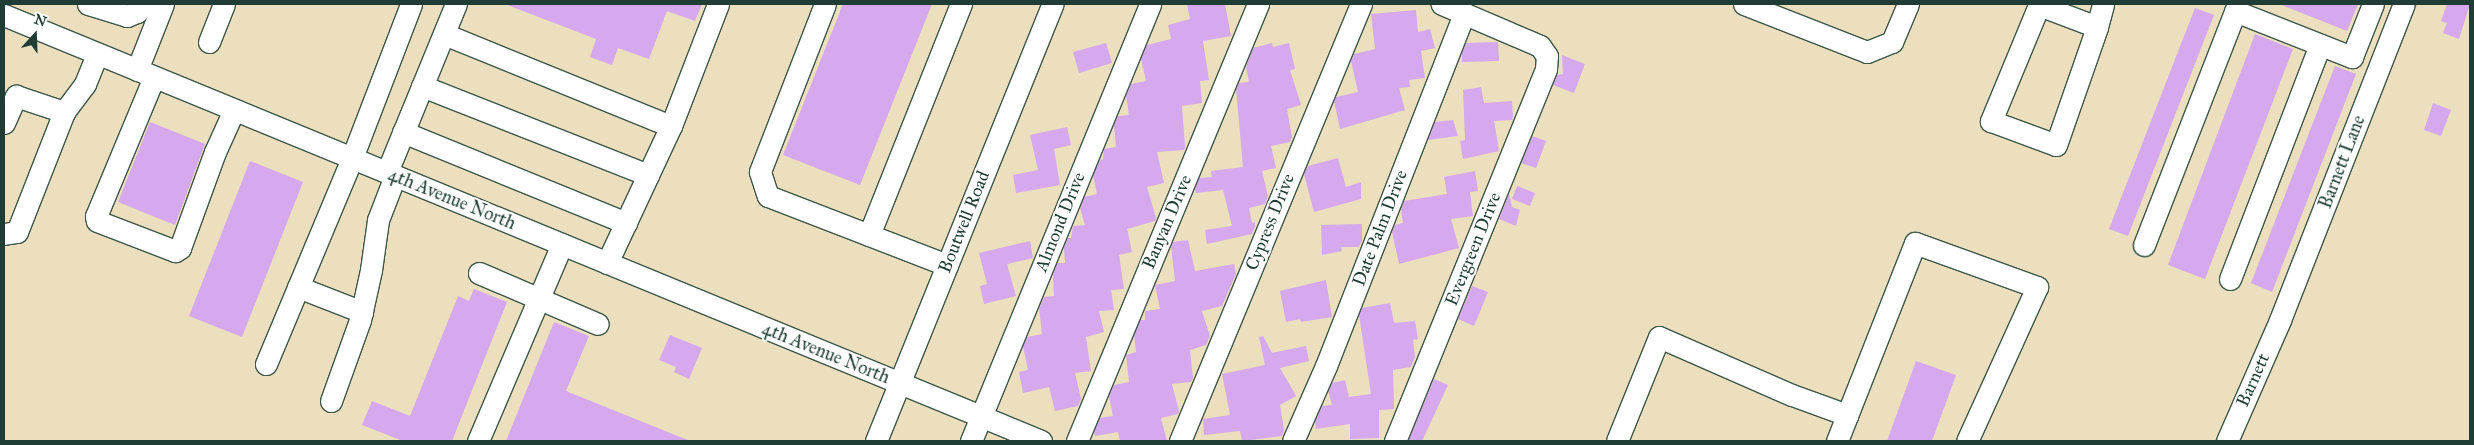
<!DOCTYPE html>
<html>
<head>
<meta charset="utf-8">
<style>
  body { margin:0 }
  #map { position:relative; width:2474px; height:445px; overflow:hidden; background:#ebdfbd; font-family:"IM FELL Great Primer",serif }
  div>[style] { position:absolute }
  .building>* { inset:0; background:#d6a8ed }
  .roads { filter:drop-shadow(1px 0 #3e5549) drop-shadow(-1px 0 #3e5549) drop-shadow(0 1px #3e5549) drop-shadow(0 -1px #3e5549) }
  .minor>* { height:21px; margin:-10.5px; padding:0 10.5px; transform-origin:10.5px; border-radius:10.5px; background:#fff }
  span { translate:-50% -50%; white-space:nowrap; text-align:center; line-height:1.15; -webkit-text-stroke:4px #fff; paint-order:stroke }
  .street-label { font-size:18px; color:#1f3d34 }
  .frame { position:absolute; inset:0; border:5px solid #1f3d34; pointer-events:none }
  .north { position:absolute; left:10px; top:10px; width:50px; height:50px; -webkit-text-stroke:4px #fff; paint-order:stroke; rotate:20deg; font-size:14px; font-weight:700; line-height:20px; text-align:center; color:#1f3d34 }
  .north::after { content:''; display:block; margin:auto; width:18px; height:22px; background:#1f3d34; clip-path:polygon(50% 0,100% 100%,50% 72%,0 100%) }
</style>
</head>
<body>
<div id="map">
  <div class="building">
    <i style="clip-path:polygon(505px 4px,702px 4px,695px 21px,667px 11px,649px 59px,618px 48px,612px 65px,590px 57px,596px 39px)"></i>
    <i style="clip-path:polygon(843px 4px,932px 4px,860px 185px,783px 155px)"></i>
    <i style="clip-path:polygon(1187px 4px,1225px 4px,1231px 36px,1203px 41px,1209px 80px,1200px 81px,1202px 103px,1182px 106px,1185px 147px,1184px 150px,1157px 152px,1164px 183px,1147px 187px,1156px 218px,1155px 221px,1127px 229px,1132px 252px,1119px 255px,1124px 289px,1111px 290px,1114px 310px,1099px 311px,1104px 332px,1086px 337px,1091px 371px,1075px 373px,1081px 399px,1078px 406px,1055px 411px,1049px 387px,1023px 393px,1019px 372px,1028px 370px,1023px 346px,1027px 337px,1042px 334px,1039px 308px,1044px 297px,1054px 296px,1053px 275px,1057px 263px,1065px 263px,1064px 247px,1068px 238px,1071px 238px,1073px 226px,1085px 225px,1080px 208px,1084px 197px,1097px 194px,1093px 175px,1100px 160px,1103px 159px,1104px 149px,1116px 147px,1114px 125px,1118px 116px,1129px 115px,1126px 96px,1131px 84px,1146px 81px,1141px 59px,1147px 45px,1171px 39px,1168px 25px,1190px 19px)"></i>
    <i style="clip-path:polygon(2279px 4px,2358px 4px,2347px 31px)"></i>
    <i style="clip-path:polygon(2447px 4px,2470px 4px,2459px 39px,2443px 33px,2447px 23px,2441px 21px)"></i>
    <i style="clip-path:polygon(2195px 8px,2214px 15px,2128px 236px,2109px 229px)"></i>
    <i style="clip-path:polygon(1416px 10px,1418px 32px,1430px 29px,1435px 48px,1421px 51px,1425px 78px,1409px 80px,1410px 87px,1399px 88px,1405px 110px,1340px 129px,1334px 101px,1336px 97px,1358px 92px,1351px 61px,1354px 54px,1375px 49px,1371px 14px)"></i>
    <i style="clip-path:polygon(2255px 34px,2293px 49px,2205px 279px,2168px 265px)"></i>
    <i style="clip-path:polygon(1498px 42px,1499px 61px,1462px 62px,1462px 53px,1466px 43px)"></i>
    <i style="clip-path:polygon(1106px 43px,1112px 63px,1079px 73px,1073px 52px)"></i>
    <i style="clip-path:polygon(1272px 43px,1273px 47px,1289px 43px,1295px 69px,1290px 70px,1301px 105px,1287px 109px,1292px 137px,1290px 142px,1271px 146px,1276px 168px,1262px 171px,1268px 196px,1265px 204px,1249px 208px,1252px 223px,1255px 222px,1255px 226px,1252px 234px,1207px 244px,1205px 230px,1232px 226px,1223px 190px,1196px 193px,1195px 189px,1199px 178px,1212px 177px,1211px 171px,1243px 167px,1236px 89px,1239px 83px,1249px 82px,1246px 67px,1253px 48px)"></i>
    <i style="clip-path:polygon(1562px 55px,1585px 64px,1574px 93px,1553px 85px,1557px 75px,1563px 74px)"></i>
    <i style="clip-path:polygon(2335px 66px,2356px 74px,2272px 292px,2251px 283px)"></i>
    <i style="clip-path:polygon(1481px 87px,1484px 103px,1512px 101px,1513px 117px,1512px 120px,1494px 121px,1499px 151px,1463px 159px,1460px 141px,1465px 140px,1463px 90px)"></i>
    <i style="clip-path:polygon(2433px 103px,2451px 110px,2441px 136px,2424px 130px)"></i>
    <i style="clip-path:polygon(1453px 120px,1458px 136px,1428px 140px,1435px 122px)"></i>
    <i style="clip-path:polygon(150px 122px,205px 144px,175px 225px,118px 202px)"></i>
    <i style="clip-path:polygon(1067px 127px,1071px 145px,1054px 149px,1060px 185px,1016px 193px,1013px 175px,1038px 170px,1030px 135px)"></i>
    <i style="clip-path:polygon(1532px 136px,1546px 141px,1536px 168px,1521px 163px)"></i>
    <i style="clip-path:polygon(1338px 158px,1346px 187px,1361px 182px,1361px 199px,1314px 212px,1304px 174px,1308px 166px)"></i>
    <i style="clip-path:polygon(250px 161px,303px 182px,242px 337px,189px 316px)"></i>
    <i style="clip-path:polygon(1475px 171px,1478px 191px,1470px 192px,1473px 216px,1451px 219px,1459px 248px,1399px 264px,1392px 232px,1395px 225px,1403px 223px,1401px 209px,1404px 201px,1447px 194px,1444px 177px)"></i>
    <i style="clip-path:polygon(1517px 186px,1535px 193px,1530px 206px,1512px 199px)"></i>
    <i style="clip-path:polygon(1509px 194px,1512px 207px,1520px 210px,1516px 226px,1499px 219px)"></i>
    <i style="clip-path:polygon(1362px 224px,1362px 240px,1359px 247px,1341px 247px,1342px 251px,1322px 255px,1321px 225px)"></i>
    <i style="clip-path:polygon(1188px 240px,1195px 271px,1234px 264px,1236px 274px,1222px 306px,1202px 311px,1210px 336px,1206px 345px,1190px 350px,1193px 378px,1191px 382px,1172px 384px,1179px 411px,1178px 414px,1161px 418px,1167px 441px,1120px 441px,1118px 432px,1095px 436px,1094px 432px,1100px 418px,1113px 416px,1109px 396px,1114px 385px,1129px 382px,1126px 355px,1136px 352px,1134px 335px,1140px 320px,1145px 320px,1145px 311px,1160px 309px,1155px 285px,1175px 281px,1171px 246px,1173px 242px)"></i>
    <i style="clip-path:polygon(1030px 241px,1033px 258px,1007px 264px,1016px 296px,984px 304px,980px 286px,987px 284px,979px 253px)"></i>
    <i style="clip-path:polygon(1326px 280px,1332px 317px,1301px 322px,1300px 319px,1286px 322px,1280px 291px)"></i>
    <i style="clip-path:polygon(1472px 286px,1488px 292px,1474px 326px,1458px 319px)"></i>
    <i style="clip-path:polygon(474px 289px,507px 302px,452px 441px,403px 441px,362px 425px,372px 401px,410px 416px,458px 296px,469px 301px)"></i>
    <i style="clip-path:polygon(1390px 303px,1394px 323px,1415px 321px,1418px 339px,1413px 340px,1415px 357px,1411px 367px,1393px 370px,1394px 409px,1379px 410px,1379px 438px,1350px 439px,1350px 424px,1316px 429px,1315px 422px,1322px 406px,1332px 405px,1328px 391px,1332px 383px,1345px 380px,1349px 397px,1371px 394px,1359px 315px,1362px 308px)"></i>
    <i style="clip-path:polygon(554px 322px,589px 336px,566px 391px,690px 441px,506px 441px)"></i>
    <i style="clip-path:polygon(670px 335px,702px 348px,689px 379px,674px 372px,676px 367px,659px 360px)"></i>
    <i style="clip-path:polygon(1263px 336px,1272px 353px,1306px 346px,1309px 361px,1280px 368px,1296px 396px,1280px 405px,1284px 430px,1282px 436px,1242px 441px,1240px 431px,1204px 435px,1203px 419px,1230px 415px,1222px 374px,1265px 365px,1259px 337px)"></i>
    <i style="clip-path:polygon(1916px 361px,1956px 375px,1932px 441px,1887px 441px)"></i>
    <i style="clip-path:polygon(1434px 379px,1448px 385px,1422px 441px,1408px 441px)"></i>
  </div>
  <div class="roads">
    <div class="minor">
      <i style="left:88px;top:4px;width:41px;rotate:17.1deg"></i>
      <i style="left:127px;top:16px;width:11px;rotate:-22deg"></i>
      <i style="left:137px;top:12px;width:10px;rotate:-53deg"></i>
      <i style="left:825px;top:4px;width:180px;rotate:111.2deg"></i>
      <i style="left:760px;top:172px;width:25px;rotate:72deg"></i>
      <i style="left:768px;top:196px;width:192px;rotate:21.1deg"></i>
      <i style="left:1744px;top:4px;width:132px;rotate:21.3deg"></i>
      <i style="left:1867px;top:52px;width:27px;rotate:-22deg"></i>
      <i style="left:1892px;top:42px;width:41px;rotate:-67.2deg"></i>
      <i style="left:4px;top:15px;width:1121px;rotate:22.33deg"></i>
      <i style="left:2097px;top:27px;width:62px;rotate:-159.2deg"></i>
      <i style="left:2039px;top:5px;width:126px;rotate:112.5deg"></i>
      <i style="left:1991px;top:121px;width:69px;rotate:20.3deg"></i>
      <i style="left:2056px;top:145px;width:125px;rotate:-70.8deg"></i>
      <i style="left:2097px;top:27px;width:24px;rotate:-75deg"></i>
      <i style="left:444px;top:34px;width:245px;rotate:22.1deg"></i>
      <i style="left:209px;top:42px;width:41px;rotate:-68.5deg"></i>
      <i style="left:137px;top:70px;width:71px;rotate:-68.5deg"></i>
      <i style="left:154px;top:77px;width:151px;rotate:112.6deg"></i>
      <i style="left:96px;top:216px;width:5px;rotate:79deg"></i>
      <i style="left:97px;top:221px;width:84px;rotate:21deg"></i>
      <i style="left:175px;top:251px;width:6px;rotate:-31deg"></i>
      <i style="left:180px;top:248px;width:102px;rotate:-70deg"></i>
      <i style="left:215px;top:152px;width:46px;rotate:-65.7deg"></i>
      <i style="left:422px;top:86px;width:243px;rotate:21.5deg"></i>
      <i style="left:4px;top:123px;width:30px;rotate:-66deg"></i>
      <i style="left:16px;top:96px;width:51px;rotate:18.4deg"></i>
      <i style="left:403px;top:132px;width:241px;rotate:22.2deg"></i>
      <i style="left:387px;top:172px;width:182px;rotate:-67.7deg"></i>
      <i style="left:4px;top:234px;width:13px;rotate:-9deg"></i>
      <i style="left:17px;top:232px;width:129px;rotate:-68.6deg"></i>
      <i style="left:64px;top:112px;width:35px;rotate:-53deg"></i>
      <i style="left:85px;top:84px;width:32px;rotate:-68deg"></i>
      <i style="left:869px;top:235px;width:249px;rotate:-68.3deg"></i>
      <i style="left:2144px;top:245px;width:251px;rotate:-68.7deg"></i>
      <i style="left:2235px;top:11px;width:126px;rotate:21.5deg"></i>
      <i style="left:2352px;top:57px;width:57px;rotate:-68.4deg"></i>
      <i style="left:607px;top:263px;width:151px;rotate:-65deg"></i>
      <i style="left:671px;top:126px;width:131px;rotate:-68.9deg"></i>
      <i style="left:479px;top:273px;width:129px;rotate:23.2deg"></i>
      <i style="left:2230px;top:279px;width:251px;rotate:-69deg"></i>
      <i style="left:298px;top:287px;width:69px;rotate:21.3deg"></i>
      <i style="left:266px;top:364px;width:223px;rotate:-67.3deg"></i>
      <i style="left:352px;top:158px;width:165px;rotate:-69deg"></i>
      <i style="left:331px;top:401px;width:86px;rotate:-70.3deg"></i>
      <i style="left:360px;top:320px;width:51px;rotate:-77.6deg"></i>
      <i style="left:371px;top:270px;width:50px;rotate:-82deg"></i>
      <i style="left:378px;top:220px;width:47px;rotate:-68.9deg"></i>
      <i style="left:478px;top:441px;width:214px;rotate:-66.9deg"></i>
      <i style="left:876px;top:441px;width:471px;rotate:-68deg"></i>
      <i style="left:971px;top:441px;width:472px;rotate:-67.7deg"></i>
      <i style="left:1077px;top:441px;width:473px;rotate:-67.5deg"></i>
      <i style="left:1180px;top:441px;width:473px;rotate:-67.5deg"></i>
      <i style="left:1293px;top:441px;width:82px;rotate:-66.3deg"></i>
      <i style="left:1326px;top:366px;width:379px;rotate:-68.6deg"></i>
      <i style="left:1395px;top:441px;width:401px;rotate:-67.9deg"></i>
      <i style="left:1546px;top:69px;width:13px;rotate:-86deg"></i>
      <i style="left:1547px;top:56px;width:12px;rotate:-125deg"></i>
      <i style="left:1540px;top:46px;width:107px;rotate:-156.8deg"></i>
      <i style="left:1617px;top:441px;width:112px;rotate:-68deg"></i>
      <i style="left:1659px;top:337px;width:145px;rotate:23.6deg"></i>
      <i style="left:1792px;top:395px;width:59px;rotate:20deg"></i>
      <i style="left:1837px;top:441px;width:213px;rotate:-68.5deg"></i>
      <i style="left:1915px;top:243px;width:130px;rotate:19.8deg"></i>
      <i style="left:2037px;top:287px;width:169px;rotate:114.4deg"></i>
      <i style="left:2227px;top:441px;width:132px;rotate:-66.3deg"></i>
      <i style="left:2280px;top:320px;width:339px;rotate:-68.6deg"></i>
    </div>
  </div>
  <div class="street-label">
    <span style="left:2342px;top:162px;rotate:-69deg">Barnett Lane</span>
    <span style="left:452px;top:199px;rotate:22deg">4th Avenue North</span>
    <span style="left:964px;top:222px;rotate:-68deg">Boutwell Road</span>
    <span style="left:1060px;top:222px;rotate:-68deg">Almond Drive</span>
    <span style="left:1167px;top:222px;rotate:-67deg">Banyan Drive</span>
    <span style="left:1270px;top:222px;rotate:-68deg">Cypress Drive</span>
    <span style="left:1380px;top:228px;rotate:-69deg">Date Palm Drive</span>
    <span style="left:1473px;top:249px;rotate:-68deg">Evergreen Drive</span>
    <span style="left:826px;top:353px;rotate:22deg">4th Avenue North</span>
    <span style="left:2253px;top:380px;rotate:-66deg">Barnett</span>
  </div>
  <div class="frame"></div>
  <div class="north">N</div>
</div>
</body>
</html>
